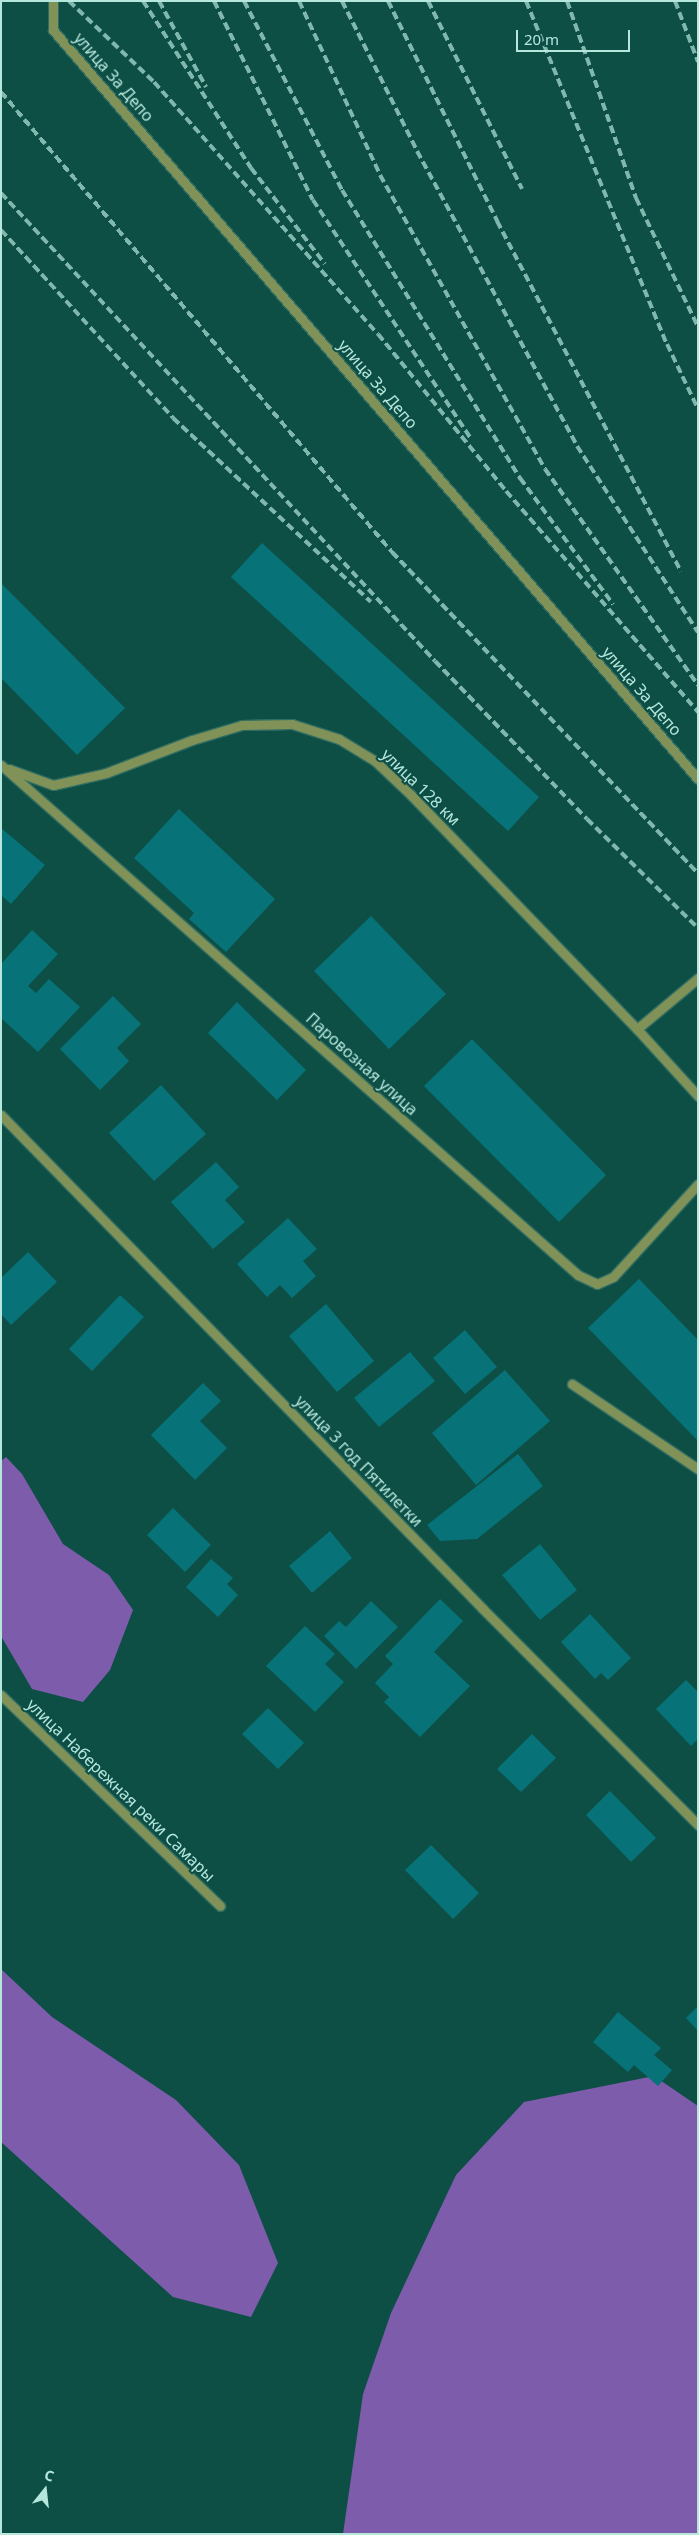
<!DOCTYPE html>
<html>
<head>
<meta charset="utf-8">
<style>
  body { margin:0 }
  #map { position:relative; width:699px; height:2535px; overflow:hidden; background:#0d4e45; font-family:"Noto Sans",sans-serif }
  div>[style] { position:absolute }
  .forest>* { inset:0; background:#7c5cab }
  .building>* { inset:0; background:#077379 }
  .roads { filter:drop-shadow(1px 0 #2f6d63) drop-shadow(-1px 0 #2f6d63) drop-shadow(0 1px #2f6d63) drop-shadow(0 -1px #2f6d63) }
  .minor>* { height:9px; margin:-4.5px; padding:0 4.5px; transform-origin:4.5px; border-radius:4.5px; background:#819258 }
  .rail>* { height:4px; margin-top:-2px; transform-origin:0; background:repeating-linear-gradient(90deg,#81b8ae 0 8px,transparent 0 12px) }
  span { translate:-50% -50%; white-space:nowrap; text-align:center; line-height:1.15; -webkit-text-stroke:4px #0d4e45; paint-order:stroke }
  .street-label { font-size:16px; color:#b5e7dd }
  .frame { position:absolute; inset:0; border:2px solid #b5e7dd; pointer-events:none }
  .north { position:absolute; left:20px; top:2465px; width:50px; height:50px; -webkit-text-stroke:4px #0d4e45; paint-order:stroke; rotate:16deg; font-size:14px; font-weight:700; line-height:20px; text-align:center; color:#b5e7dd }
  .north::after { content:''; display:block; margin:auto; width:18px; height:22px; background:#b5e7dd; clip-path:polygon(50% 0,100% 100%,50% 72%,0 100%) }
  .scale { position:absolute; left:516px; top:30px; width:114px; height:22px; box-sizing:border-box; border:2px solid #b5e7dd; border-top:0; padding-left:6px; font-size:15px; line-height:18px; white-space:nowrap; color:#b5e7dd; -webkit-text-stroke:4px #0d4e45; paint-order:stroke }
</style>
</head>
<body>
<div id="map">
  <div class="forest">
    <i style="clip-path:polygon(6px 1457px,22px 1474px,63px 1544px,109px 1575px,133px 1610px,110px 1670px,83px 1702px,32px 1689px,1px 1636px,1px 1461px)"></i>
    <i style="clip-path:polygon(1px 1969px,52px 2017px,176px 2100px,239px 2165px,278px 2263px,251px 2317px,173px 2297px,1px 2142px)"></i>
    <i style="clip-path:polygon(654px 2076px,698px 2106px,698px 2534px,343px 2534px,363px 2394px,391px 2313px,456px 2175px,524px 2102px)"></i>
  </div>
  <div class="building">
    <i style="clip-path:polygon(262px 543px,539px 797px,508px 831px,231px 577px)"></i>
    <i style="clip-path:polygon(1px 583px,125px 708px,77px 755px,1px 678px)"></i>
    <i style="clip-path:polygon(179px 809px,275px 899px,226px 952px,189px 919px,194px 913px,134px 858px)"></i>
    <i style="clip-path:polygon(1px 828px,45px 865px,11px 904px,1px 895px)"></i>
    <i style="clip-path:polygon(371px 916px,446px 994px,389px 1049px,314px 971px)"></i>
    <i style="clip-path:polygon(32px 930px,58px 954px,28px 986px,36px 993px,49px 979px,80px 1007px,38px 1052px,1px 1018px,1px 964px)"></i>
    <i style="clip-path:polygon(113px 996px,141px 1024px,117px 1048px,129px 1061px,100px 1090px,60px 1049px)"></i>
    <i style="clip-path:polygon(237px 1002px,306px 1070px,277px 1100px,208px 1033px)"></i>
    <i style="clip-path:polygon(472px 1039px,606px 1175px,559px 1222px,424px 1086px)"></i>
    <i style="clip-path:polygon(161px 1085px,206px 1134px,154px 1181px,109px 1133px)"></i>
    <i style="clip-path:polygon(216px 1162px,239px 1187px,225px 1200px,245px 1222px,213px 1249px,171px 1202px)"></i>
    <i style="clip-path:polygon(288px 1218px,317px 1249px,303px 1261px,316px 1276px,292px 1298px,280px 1285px,267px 1297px,237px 1264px)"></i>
    <i style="clip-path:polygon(28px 1252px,57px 1282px,11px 1325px,1px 1314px,1px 1278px)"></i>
    <i style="clip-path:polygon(639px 1279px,698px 1340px,698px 1441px,588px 1328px)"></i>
    <i style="clip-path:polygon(120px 1295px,144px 1317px,92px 1371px,69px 1349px)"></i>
    <i style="clip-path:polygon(326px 1304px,374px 1361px,337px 1392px,289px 1336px)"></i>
    <i style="clip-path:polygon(465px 1330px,497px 1367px,465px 1394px,433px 1358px)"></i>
    <i style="clip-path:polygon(410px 1352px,435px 1381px,379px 1427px,354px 1398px)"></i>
    <i style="clip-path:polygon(505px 1370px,550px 1421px,476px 1485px,432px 1433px)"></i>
    <i style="clip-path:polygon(203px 1383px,221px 1401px,200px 1421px,227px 1448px,195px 1480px,151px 1435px)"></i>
    <i style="clip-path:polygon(518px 1454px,543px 1486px,477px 1539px,440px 1541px,427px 1525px)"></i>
    <i style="clip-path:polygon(173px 1508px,211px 1545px,185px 1572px,147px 1535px)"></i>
    <i style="clip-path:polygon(330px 1531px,352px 1558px,312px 1593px,289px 1566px)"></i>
    <i style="clip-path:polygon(540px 1544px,577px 1590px,540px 1620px,502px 1575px)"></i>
    <i style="clip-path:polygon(211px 1559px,233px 1578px,227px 1584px,238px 1595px,218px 1617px,186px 1587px)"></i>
    <i style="clip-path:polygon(440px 1599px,463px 1621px,434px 1652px,470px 1686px,420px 1737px,384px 1702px,389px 1697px,375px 1683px,393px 1664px,385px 1656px)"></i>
    <i style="clip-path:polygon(371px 1601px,398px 1627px,356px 1669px,324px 1636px,339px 1621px,346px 1627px)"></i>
    <i style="clip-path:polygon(590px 1614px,631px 1658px,608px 1680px,601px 1673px,595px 1679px,561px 1642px)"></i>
    <i style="clip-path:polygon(305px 1626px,335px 1654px,325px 1664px,344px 1682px,315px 1712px,266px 1666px)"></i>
    <i style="clip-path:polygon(686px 1680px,698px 1692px,698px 1739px,691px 1746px,656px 1709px)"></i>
    <i style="clip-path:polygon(268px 1708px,304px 1743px,278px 1769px,242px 1734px)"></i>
    <i style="clip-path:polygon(532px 1734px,556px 1758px,521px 1792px,497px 1769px)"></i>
    <i style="clip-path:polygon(610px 1791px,656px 1838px,631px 1862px,586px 1815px)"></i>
    <i style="clip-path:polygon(431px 1845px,479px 1893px,453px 1919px,405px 1870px)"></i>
    <i style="clip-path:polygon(698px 2006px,698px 2031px,686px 2018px)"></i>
    <i style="clip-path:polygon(618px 2012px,661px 2048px,654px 2055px,672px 2070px,658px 2086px,634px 2065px,628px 2072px,593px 2042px)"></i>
  </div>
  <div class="roads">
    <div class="minor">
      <i style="left:53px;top:1px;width:29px;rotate:90deg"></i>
      <i style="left:53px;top:30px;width:988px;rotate:49.27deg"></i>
      <i style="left:1px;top:765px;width:770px;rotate:41.47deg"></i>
      <i style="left:578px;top:1275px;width:21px;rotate:25deg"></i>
      <i style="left:597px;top:1284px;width:17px;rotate:-24deg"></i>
      <i style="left:613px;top:1277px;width:126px;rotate:-47.6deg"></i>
      <i style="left:9px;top:769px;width:47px;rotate:20deg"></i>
      <i style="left:53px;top:785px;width:54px;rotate:-12.8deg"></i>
      <i style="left:106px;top:773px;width:92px;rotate:-21deg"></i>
      <i style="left:192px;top:740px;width:52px;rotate:-16.7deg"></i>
      <i style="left:242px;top:725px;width:50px;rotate:-1.1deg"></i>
      <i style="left:292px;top:724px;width:49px;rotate:17.7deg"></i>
      <i style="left:339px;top:739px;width:42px;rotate:31.4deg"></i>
      <i style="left:375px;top:761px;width:51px;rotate:43.4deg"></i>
      <i style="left:412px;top:796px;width:324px;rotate:46deg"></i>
      <i style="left:637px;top:1029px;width:91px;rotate:47.7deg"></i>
      <i style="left:637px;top:1029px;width:80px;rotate:-39.9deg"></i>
      <i style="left:1px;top:1115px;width:690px;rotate:45.7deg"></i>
      <i style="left:483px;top:1609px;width:305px;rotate:45.1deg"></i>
      <i style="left:572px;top:1384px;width:152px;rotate:34deg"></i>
      <i style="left:1px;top:1695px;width:304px;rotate:43.9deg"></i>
    </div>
  </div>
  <div class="rail">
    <i style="left:69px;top:1px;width:117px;rotate:43.6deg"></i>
    <i style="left:154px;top:82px;width:337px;rotate:48.4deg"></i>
    <i style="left:378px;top:334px;width:203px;rotate:50.8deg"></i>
    <i style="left:506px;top:491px;width:293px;rotate:49deg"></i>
    <i style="left:143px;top:1px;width:199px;rotate:57.1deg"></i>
    <i style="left:251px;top:168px;width:121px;rotate:52.4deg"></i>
    <i style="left:159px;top:1px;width:98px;rotate:61.3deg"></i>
    <i style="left:214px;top:1px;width:222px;rotate:63.6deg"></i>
    <i style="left:313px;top:200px;width:287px;rotate:56.5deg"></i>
    <i style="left:244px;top:1px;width:213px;rotate:62.6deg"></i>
    <i style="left:342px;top:190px;width:339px;rotate:58.3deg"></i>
    <i style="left:520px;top:478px;width:157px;rotate:53.6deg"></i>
    <i style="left:299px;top:1px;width:192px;rotate:65deg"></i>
    <i style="left:380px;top:175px;width:337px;rotate:60.7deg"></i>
    <i style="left:545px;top:469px;width:265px;rotate:54.7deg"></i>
    <i style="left:342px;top:1px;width:168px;rotate:63.4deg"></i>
    <i style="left:417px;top:151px;width:336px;rotate:61.5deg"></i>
    <i style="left:577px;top:446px;width:222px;rotate:57deg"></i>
    <i style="left:388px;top:1px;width:246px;rotate:63.6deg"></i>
    <i style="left:497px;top:221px;width:396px;rotate:62.3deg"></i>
    <i style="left:428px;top:1px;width:210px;rotate:63.4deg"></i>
    <i style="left:526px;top:1px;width:371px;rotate:67.7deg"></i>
    <i style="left:667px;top:344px;width:72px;rotate:64.5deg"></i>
    <i style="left:567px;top:1px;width:209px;rotate:70.7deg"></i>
    <i style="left:636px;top:198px;width:143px;rotate:64.3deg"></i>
    <i style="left:675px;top:1px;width:65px;rotate:69.3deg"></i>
    <i style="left:1px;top:92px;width:604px;rotate:49.64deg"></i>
    <i style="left:392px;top:552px;width:443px;rotate:46.4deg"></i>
    <i style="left:1px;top:193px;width:638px;rotate:47.16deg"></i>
    <i style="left:435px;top:661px;width:219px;rotate:46.1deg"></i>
    <i style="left:587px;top:819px;width:156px;rotate:44.5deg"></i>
    <i style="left:1px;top:230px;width:255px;rotate:47.5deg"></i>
    <i style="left:173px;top:418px;width:270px;rotate:42.9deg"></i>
  </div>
  <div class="street-label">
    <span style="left:114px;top:77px;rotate:49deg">улица За Депо</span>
    <span style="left:378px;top:384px;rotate:49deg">улица За Депо</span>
    <span style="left:642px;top:691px;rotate:49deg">улица За Депо</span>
    <span style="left:421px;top:787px;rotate:44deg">улица 128 км</span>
    <span style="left:362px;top:1064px;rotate:42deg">Паровозная улица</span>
    <span style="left:359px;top:1461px;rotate:46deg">улица 3 год Пятилетки</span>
    <span style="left:121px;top:1790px;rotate:44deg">улица Набережная реки Самары</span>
  </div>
  <div class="frame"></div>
  <div class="north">С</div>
  <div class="scale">20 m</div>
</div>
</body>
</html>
